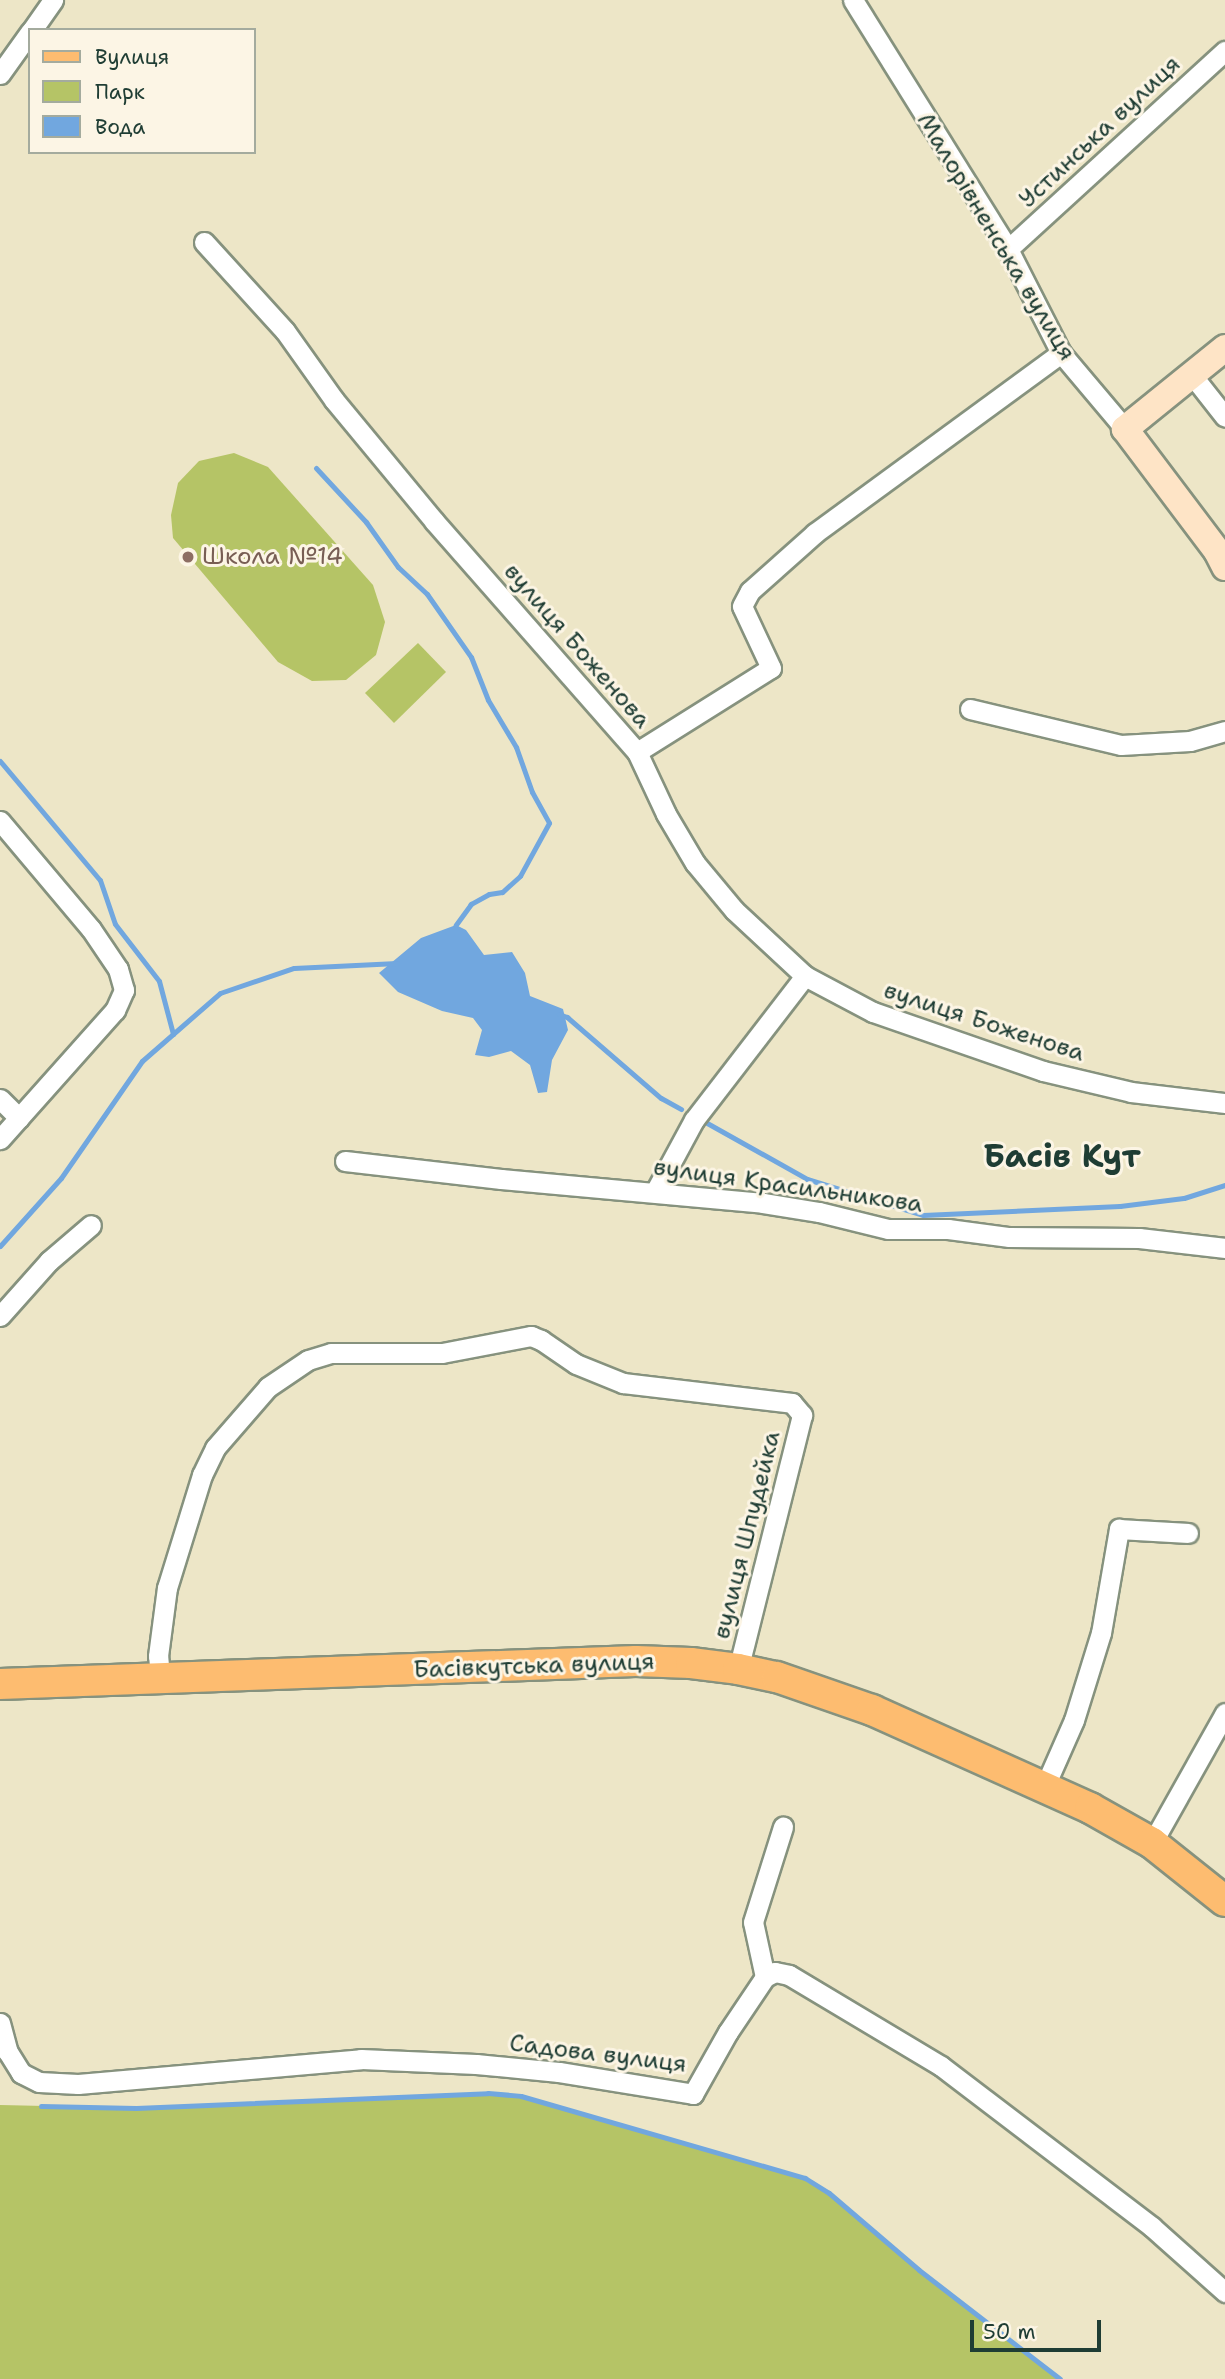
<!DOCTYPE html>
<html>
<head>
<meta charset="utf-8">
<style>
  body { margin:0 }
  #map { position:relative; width:1225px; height:2379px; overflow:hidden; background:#ede6c7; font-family:"Shantell Sans",sans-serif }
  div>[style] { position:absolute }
  .green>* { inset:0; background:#b5c466 }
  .water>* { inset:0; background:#71a7df }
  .stream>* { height:5px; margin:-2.5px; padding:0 2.5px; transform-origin:2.5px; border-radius:2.5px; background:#71a7df }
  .roads { filter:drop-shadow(2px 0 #86927e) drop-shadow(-2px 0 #86927e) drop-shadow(0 2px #86927e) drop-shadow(0 -2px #86927e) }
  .street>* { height:19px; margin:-9.5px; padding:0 9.5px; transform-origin:9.5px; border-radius:9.5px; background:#fff }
  .secondary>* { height:26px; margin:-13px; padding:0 13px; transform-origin:13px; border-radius:13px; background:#fee4c6 }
  .primary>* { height:30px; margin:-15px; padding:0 15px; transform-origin:15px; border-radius:15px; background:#fdbc70 }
  .dots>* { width:19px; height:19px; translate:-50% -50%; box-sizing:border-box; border:4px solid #fcf5e5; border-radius:50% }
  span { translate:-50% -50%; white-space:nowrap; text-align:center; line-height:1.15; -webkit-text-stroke:6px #fcf5e5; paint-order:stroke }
  .street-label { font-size:24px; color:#1f3d34 }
  .education-label { font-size:24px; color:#785e54 }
  .left { translate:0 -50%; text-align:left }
  .district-label { font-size:32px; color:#1f3d34; font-weight:700 }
  .legend { position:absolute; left:28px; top:28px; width:228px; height:126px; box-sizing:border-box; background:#fcf5e5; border:2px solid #a4ab9e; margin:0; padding:9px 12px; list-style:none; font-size:21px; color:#1f3d34 }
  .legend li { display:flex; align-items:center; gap:14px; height:35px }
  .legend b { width:35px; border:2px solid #a4ab9e }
  .scale { position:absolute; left:970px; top:2320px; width:131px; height:32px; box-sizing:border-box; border:4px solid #1f3d34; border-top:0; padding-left:9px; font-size:21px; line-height:24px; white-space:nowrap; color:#1f3d34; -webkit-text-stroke:5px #fcf5e5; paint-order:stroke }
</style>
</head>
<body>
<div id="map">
  <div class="green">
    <i style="clip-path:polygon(234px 453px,268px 467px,373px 585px,385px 622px,376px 655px,346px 680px,312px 681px,278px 662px,173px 538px,171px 515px,178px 483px,199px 461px)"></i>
    <i style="clip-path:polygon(418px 643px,446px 672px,394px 723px,365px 693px)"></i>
    <i style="clip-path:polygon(488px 2093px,521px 2096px,805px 2178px,829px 2193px,919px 2270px,1060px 2379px,0 2379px,0 2105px,136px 2108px)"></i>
  </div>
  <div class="water">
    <i style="clip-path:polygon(456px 925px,466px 930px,484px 955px,512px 952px,525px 973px,530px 996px,563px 1009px,568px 1030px,552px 1060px,547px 1092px,538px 1093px,530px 1065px,511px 1051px,489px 1057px,475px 1055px,482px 1030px,473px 1018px,442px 1011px,398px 992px,379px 973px,421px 938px)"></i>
  </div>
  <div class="stream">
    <i style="left:316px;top:468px;width:74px;rotate:47.2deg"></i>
    <i style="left:366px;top:522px;width:55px;rotate:54.6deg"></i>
    <i style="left:398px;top:567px;width:40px;rotate:43deg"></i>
    <i style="left:427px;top:594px;width:77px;rotate:55.1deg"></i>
    <i style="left:471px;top:657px;width:46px;rotate:68.4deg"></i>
    <i style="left:488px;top:700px;width:55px;rotate:59.2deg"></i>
    <i style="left:516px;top:747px;width:48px;rotate:70.4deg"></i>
    <i style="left:532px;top:792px;width:35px;rotate:61deg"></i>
    <i style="left:549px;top:823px;width:60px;rotate:118.7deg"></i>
    <i style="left:520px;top:876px;width:24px;rotate:138deg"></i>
    <i style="left:502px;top:892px;width:13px;rotate:171deg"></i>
    <i style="left:489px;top:894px;width:21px;rotate:151deg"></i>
    <i style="left:471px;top:904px;width:26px;rotate:126deg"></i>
    <i style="left:0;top:761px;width:155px;rotate:50deg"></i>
    <i style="left:100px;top:880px;width:46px;rotate:71.2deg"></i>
    <i style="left:115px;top:924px;width:72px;rotate:52.3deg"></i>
    <i style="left:159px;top:981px;width:55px;rotate:75.2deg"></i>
    <i style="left:559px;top:1014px;width:9px;rotate:21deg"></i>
    <i style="left:567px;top:1017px;width:124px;rotate:40.8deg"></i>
    <i style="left:661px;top:1098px;width:23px;rotate:29deg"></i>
    <i style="left:707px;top:1123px;width:115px;rotate:29.2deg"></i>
    <i style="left:807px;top:1179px;width:121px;rotate:17.2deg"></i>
    <i style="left:923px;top:1215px;width:197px;rotate:-2.6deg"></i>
    <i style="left:1120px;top:1206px;width:64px;rotate:-7.1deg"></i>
    <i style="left:1184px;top:1198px;width:43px;rotate:-17.6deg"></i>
    <i style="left:0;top:1246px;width:91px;rotate:-48.1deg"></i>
    <i style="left:61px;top:1178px;width:142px;rotate:-55.3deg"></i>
    <i style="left:142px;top:1061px;width:103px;rotate:-41.1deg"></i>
    <i style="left:220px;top:993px;width:78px;rotate:-18.7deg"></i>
    <i style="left:294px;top:968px;width:103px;rotate:-2.8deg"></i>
    <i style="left:41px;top:2106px;width:95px;rotate:1.2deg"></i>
    <i style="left:136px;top:2108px;width:352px;rotate:-2.4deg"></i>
    <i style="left:488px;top:2093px;width:33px;rotate:5deg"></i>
    <i style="left:521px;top:2096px;width:296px;rotate:16.1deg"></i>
    <i style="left:805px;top:2178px;width:28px;rotate:32deg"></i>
    <i style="left:829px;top:2193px;width:118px;rotate:40.5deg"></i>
    <i style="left:919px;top:2270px;width:178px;rotate:37.7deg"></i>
  </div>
  <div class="roads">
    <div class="street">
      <i style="left:853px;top:0;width:293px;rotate:58.1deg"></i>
      <i style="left:1008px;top:249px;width:117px;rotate:63deg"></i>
      <i style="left:1061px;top:353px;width:99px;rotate:49.9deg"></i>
      <i style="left:32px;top:30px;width:37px;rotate:-55deg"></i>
      <i style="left:0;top:74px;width:52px;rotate:-54.5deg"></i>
      <i style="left:204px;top:242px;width:120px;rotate:47.7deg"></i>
      <i style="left:285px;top:331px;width:85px;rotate:54.6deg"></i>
      <i style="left:334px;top:400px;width:157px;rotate:50.4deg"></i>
      <i style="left:434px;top:521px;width:308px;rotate:48.7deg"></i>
      <i style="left:637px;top:752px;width:68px;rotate:64.9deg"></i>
      <i style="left:666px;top:814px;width:57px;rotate:59.4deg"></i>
      <i style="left:695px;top:863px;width:61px;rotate:50.3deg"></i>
      <i style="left:734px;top:910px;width:97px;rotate:42.9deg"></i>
      <i style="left:805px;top:976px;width:77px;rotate:27.9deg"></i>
      <i style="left:873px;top:1012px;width:180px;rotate:19.1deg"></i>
      <i style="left:1043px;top:1071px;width:90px;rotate:13.4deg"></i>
      <i style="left:1131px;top:1092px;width:95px;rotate:6.7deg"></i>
      <i style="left:1008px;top:249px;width:294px;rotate:-42.4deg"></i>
      <i style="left:1192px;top:375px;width:53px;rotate:51.8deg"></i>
      <i style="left:970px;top:709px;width:155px;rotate:13.4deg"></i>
      <i style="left:1121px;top:745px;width:69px;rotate:-3.3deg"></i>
      <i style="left:1190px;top:741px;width:36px;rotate:-16deg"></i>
      <i style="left:637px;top:752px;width:158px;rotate:-32.1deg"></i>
      <i style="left:771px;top:668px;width:68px;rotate:-115.1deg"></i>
      <i style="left:742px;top:606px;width:17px;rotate:-62deg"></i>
      <i style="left:750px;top:591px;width:87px;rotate:-41.7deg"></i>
      <i style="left:815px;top:533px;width:305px;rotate:-36.2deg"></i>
      <i style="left:0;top:821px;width:141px;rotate:49.9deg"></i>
      <i style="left:91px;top:929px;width:48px;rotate:56deg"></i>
      <i style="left:118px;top:969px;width:22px;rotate:74deg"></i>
      <i style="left:124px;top:990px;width:22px;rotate:114deg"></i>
      <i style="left:115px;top:1010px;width:173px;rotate:131.7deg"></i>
      <i style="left:0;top:1099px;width:27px;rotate:45deg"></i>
      <i style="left:345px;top:1161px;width:157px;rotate:6.6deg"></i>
      <i style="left:501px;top:1179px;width:263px;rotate:5.2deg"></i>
      <i style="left:763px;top:1203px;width:57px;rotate:9.1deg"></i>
      <i style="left:819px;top:1212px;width:71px;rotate:13.8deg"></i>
      <i style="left:888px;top:1229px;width:60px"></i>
      <i style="left:948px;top:1229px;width:62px;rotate:7.5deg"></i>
      <i style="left:1009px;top:1237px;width:130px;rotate:0.4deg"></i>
      <i style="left:1139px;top:1238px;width:87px;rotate:6.6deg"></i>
      <i style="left:655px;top:1192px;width:82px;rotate:-61.6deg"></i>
      <i style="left:694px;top:1120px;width:182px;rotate:-52.4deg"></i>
      <i style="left:0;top:1316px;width:74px;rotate:-48.3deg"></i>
      <i style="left:49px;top:1261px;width:55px;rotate:-40.6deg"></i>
      <i style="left:160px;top:1677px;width:21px;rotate:-95deg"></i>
      <i style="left:158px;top:1656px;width:69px;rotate:-82.5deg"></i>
      <i style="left:167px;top:1588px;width:118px;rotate:-72.8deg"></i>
      <i style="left:202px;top:1475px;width:30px;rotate:-64deg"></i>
      <i style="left:215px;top:1448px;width:81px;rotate:-49deg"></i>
      <i style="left:268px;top:1387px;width:48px;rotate:-34deg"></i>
      <i style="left:308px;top:1360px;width:24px;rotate:-17deg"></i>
      <i style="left:331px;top:1353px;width:111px"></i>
      <i style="left:442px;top:1353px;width:91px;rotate:-10.8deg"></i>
      <i style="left:531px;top:1336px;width:11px;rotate:22deg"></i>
      <i style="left:541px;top:1340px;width:42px;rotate:34.4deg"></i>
      <i style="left:576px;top:1364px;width:51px;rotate:22deg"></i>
      <i style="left:623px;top:1383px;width:170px;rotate:6.7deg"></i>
      <i style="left:792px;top:1403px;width:16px;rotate:50deg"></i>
      <i style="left:802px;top:1415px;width:262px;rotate:104.1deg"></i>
      <i style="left:1044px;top:1788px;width:74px;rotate:-66.2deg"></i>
      <i style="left:1074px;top:1720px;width:91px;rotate:-72.8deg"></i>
      <i style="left:1101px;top:1633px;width:106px;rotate:-80.2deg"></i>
      <i style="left:1119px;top:1529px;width:69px;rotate:3.3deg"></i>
      <i style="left:1152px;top:1843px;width:149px;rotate:-60.7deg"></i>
      <i style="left:765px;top:1977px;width:56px;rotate:-102.3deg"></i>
      <i style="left:753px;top:1922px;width:100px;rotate:-72.5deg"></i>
      <i style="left:0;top:2023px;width:30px;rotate:75deg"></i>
      <i style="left:8px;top:2052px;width:25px;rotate:58deg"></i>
      <i style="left:21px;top:2073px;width:20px;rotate:27deg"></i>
      <i style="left:39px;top:2082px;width:39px;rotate:3deg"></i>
      <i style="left:78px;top:2084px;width:284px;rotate:-5deg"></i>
      <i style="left:361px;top:2059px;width:115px;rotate:2.5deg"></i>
      <i style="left:476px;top:2064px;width:83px;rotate:5.5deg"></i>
      <i style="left:559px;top:2072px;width:136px;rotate:9.3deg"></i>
      <i style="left:693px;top:2094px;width:71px;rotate:-60.6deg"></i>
      <i style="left:728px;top:2032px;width:66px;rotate:-56.1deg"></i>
      <i style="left:765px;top:1977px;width:11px;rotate:-27deg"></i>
      <i style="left:775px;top:1972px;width:14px;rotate:12deg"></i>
      <i style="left:789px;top:1975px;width:177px;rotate:30.9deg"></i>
      <i style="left:941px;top:2066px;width:265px;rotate:37.3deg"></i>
      <i style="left:1152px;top:2227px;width:98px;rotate:41.7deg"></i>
    </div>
    <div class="secondary">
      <i style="left:1225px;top:348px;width:129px;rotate:141deg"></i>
      <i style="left:1125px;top:429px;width:153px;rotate:53deg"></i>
      <i style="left:1217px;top:551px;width:18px;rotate:63deg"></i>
    </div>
    <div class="primary">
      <i style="left:0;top:1684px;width:636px;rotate:-2.07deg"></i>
      <i style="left:636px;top:1661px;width:55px;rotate:2.1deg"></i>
      <i style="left:691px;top:1663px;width:47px;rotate:7.3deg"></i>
      <i style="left:738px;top:1669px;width:40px;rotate:12deg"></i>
      <i style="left:777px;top:1677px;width:101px;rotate:19.2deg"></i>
      <i style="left:872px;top:1710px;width:239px;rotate:24.2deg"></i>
      <i style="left:1090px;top:1808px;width:71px;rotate:29.4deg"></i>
      <i style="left:1152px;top:1843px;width:93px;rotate:38.5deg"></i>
    </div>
  </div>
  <div class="dots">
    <i style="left:188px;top:557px;background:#8d6e63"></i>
  </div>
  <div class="street-label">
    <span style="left:1100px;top:132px;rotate:-43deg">Устинська вулиця</span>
    <span style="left:996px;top:237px;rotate:59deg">Малорівненська вулиця</span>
    <span style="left:577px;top:646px;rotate:49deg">вулиця Боженова</span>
    <span style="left:984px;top:1022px;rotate:18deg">вулиця Боженова</span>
    <span style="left:788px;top:1186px;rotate:8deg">вулиця Красильникова</span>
    <span style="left:747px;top:1535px;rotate:-76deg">вулиця Шпудейка</span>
    <span style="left:534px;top:1666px;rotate:-2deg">Басівкутська вулиця</span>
    <span style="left:598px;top:2054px;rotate:7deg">Садова вулиця</span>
  </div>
  <div class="education-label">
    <span class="left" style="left:202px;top:557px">Школа №14</span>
  </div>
  <div class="district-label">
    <span style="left:1062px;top:1156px">Басів Кут</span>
  </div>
  <ul class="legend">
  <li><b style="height:9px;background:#fdbc70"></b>Вулиця</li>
  <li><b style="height:19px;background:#b5c466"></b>Парк</li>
  <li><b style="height:19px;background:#71a7df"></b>Вода</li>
  </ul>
  <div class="scale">50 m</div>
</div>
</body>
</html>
